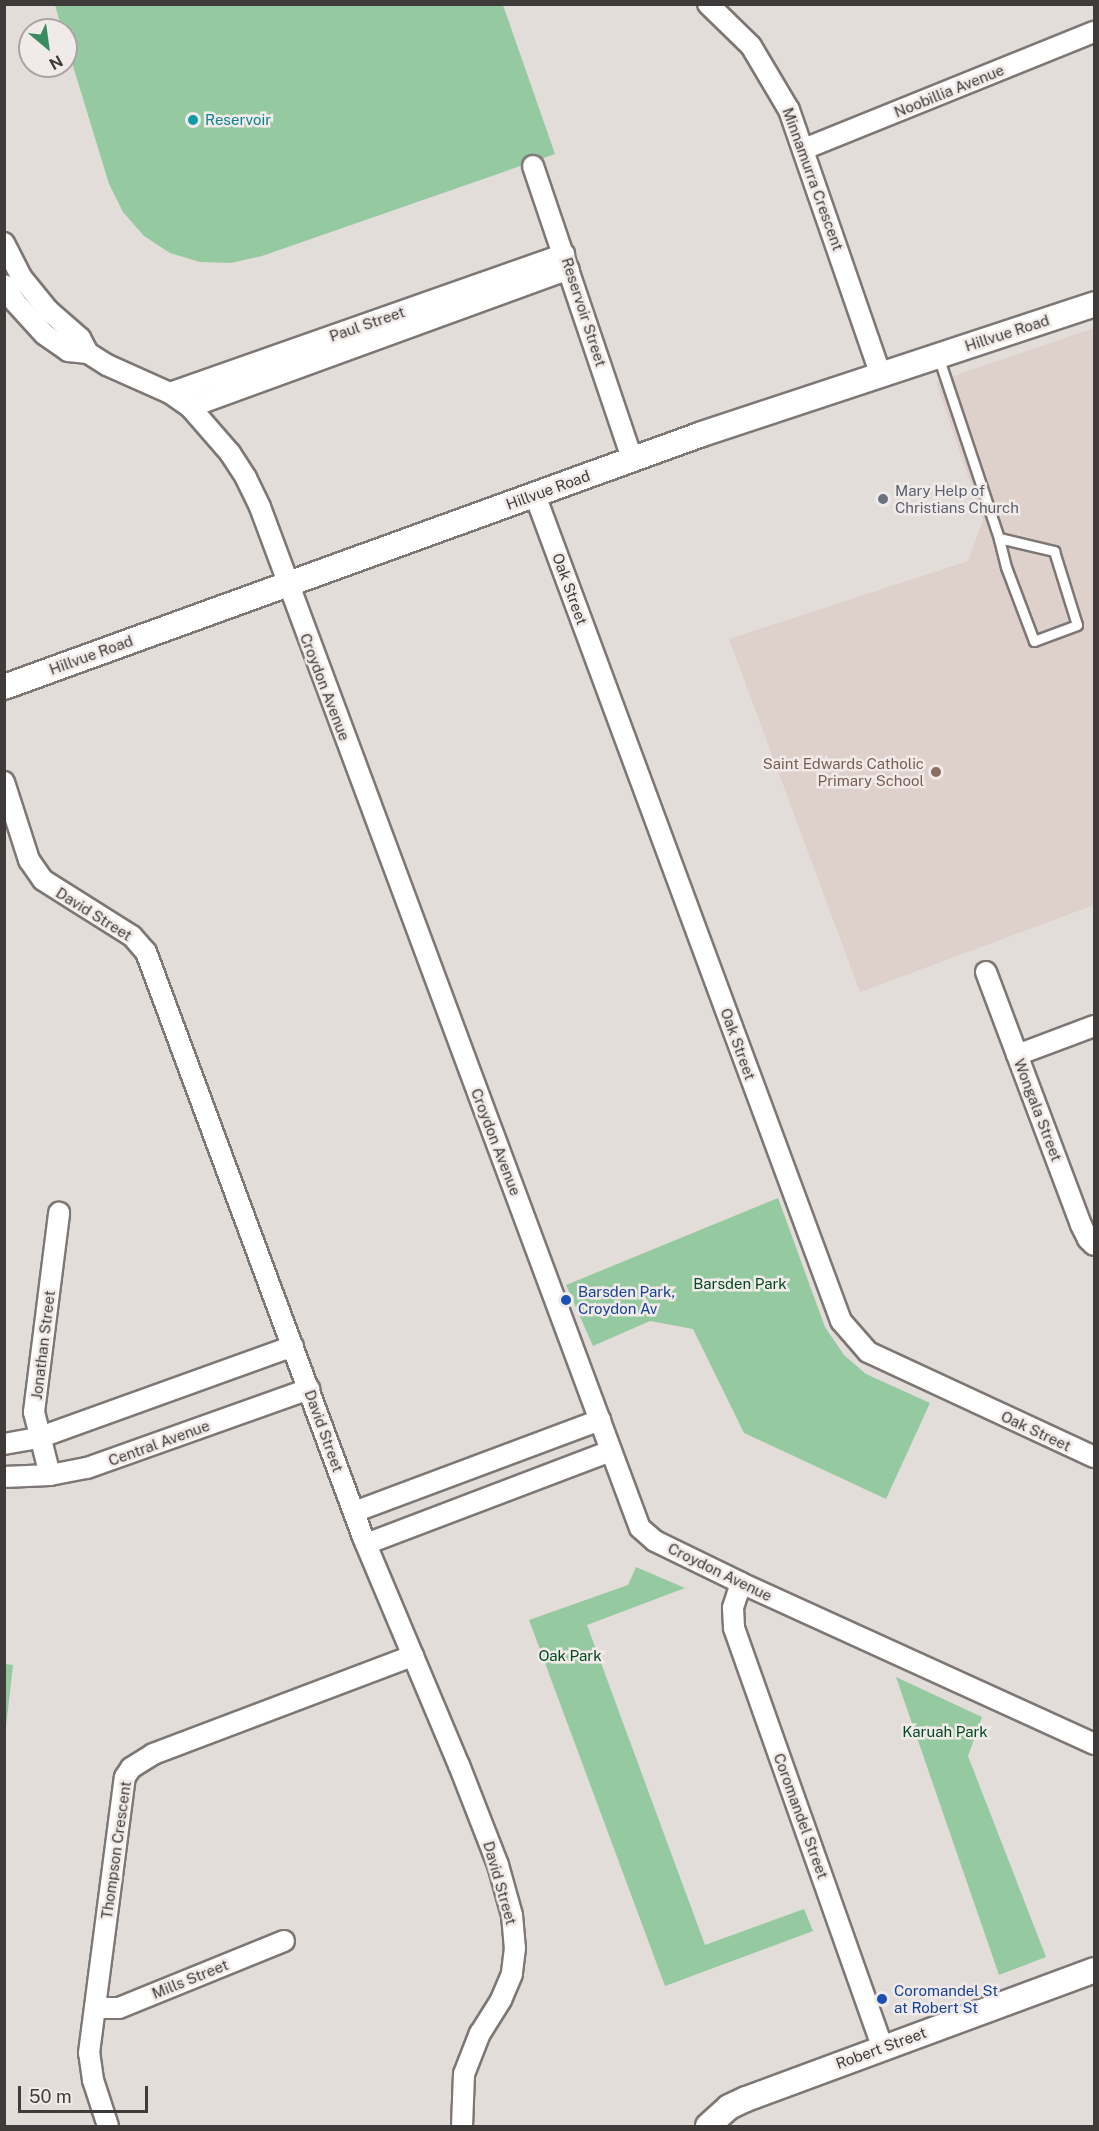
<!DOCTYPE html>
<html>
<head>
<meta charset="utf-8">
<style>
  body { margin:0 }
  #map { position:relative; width:1099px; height:2131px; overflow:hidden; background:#e3ddda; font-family:"Public Sans",sans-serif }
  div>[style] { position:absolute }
  .built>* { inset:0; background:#ded0ca }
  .green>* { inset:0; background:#95caa1 }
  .roads { filter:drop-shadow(2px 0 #7d7775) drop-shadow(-2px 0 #7d7775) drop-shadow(0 2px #7d7775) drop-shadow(0 -2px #7d7775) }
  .service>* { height:9px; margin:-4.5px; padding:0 4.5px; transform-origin:4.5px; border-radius:4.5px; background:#fff }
  .minor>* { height:20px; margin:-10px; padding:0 10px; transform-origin:10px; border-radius:10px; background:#fff }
  .tertiary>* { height:24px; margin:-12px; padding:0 12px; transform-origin:12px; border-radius:12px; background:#fff }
  .dots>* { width:16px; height:16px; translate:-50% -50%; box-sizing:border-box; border:3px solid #f0eae8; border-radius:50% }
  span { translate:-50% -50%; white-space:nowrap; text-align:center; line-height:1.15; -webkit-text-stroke:5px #f0eae8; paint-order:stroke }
  .street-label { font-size:15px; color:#3e3b3a }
  .culture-label { font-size:15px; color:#0d838f }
  .left { translate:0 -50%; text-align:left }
  .worship-label { font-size:15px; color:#5b616d }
  .education-label { font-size:15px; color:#785e54 }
  .right { translate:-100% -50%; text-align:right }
  .park-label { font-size:15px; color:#024a21 }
  .transit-label { font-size:15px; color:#164399 }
  .frame { position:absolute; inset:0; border:6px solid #3e3b3a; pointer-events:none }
  .north { position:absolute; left:18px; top:18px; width:60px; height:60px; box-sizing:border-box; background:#f0eae8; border:2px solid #a9a4a2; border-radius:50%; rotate:151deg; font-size:16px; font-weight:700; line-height:24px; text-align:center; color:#3e3b3a }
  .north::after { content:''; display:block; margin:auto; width:21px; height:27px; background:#388c5f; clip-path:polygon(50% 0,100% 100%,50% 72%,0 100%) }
  .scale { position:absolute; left:18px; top:2086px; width:130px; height:27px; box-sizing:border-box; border:3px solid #3e3b3a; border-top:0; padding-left:8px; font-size:18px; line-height:21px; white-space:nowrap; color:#3e3b3a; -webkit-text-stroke:4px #f0eae8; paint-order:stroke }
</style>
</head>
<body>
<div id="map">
  <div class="built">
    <i style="clip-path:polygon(1094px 328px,1094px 905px,860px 992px,729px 639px,968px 561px,983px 520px,936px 382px)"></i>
  </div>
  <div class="green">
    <i style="clip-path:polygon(55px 5px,503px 5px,555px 154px,262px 256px,231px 263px,200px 262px,170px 253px,144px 236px,123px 212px,109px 184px,66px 43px,66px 30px,62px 30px)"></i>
    <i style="clip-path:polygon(778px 1198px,825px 1327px,844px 1355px,866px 1374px,930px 1403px,886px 1499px,744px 1433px,693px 1329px,650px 1321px,593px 1346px,566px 1285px)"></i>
    <i style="clip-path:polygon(636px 1567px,685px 1588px,587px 1625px,705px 1945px,804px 1909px,813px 1931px,665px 1986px,529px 1620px,628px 1585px)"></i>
    <i style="clip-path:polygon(5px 1664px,13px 1665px,5px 1736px,4px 1664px)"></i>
    <i style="clip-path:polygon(896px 1677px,982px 1717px,968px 1756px,1046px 1957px,999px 1975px)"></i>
  </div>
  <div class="roads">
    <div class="service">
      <i style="left:938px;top:356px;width:192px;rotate:71.5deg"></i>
      <i style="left:999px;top:538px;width:57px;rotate:13.3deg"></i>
      <i style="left:1054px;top:551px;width:77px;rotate:72.7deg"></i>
      <i style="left:1077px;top:625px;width:46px;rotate:159.6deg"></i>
      <i style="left:1034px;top:641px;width:79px;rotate:-110.7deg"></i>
      <i style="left:1006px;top:567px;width:30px;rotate:-104deg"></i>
    </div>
    <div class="minor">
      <i style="left:708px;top:4px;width:60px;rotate:44.3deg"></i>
      <i style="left:751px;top:46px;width:74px;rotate:59.3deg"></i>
      <i style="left:789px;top:110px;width:281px;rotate:70.9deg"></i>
      <i style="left:804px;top:149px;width:313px;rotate:-22deg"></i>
      <i style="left:533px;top:166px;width:309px;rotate:71.3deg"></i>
      <i style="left:4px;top:243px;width:39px;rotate:63deg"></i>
      <i style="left:22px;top:278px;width:41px;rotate:50.9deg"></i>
      <i style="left:48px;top:310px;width:43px;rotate:41.2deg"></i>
      <i style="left:80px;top:338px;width:17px;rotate:62deg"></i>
      <i style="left:4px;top:285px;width:20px;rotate:57deg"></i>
      <i style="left:15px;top:302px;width:43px;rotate:47.8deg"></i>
      <i style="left:44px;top:334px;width:29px;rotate:35deg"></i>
      <i style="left:68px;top:351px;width:20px;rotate:6deg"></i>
      <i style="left:88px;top:353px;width:22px;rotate:32deg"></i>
      <i style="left:107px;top:365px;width:69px;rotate:24deg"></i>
      <i style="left:170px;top:393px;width:24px;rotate:35deg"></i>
      <i style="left:190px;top:407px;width:61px;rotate:49deg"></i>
      <i style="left:230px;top:453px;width:30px;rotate:57deg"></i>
      <i style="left:246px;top:478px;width:32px;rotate:64deg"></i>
      <i style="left:260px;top:507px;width:1089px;rotate:69.59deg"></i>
      <i style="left:640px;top:1528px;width:20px;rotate:41deg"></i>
      <i style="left:655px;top:1541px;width:96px;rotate:26deg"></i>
      <i style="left:741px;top:1583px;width:388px;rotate:24.5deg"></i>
      <i style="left:170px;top:393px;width:418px;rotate:-19.4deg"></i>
      <i style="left:190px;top:407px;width:403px;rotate:-20deg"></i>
      <i style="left:535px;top:495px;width:881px;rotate:69.67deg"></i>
      <i style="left:841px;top:1321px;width:41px;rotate:48.9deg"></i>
      <i style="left:868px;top:1352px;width:249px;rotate:24.9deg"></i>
      <i style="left:4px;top:782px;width:82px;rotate:72.2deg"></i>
      <i style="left:29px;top:860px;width:24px;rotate:55deg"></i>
      <i style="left:43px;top:880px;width:105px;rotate:32.2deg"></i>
      <i style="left:132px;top:936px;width:21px;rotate:49deg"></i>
      <i style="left:146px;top:952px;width:624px;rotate:69.65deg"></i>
      <i style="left:363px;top:1537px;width:247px;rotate:67.2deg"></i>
      <i style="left:459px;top:1765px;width:107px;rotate:68.7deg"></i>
      <i style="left:498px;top:1865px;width:52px;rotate:74.4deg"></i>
      <i style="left:512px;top:1915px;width:33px;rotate:85deg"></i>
      <i style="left:515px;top:1948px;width:26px;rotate:97deg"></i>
      <i style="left:512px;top:1974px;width:28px;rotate:113deg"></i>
      <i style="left:501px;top:2000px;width:39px;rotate:122deg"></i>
      <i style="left:480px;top:2033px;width:44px;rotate:111.3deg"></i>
      <i style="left:464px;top:2074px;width:52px;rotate:92.2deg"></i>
      <i style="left:986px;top:972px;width:270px;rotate:69.4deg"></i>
      <i style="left:1081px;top:1225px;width:16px;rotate:63deg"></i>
      <i style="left:1088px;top:1239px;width:8px;rotate:45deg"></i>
      <i style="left:1017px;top:1055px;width:82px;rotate:-20.6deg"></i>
      <i style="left:4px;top:1444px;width:35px;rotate:-10deg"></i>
      <i style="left:38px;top:1438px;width:271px;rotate:-19.8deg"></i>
      <i style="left:50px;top:1475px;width:65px;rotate:-104.3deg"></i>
      <i style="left:34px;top:1412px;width:201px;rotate:-82.8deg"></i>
      <i style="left:4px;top:1477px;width:46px;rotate:-2.5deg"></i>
      <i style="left:50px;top:1475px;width:38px;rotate:-11deg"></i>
      <i style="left:87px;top:1468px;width:236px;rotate:-19.6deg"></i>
      <i style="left:354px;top:1512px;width:263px;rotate:-20.5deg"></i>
      <i style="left:366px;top:1544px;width:262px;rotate:-20.8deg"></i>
      <i style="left:741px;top:1583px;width:26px;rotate:108deg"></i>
      <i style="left:733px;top:1608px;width:20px;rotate:87deg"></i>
      <i style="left:734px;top:1628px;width:446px;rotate:70.5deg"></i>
      <i style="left:95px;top:2008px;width:24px"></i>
      <i style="left:119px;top:2008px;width:178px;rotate:-22.1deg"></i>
      <i style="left:108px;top:2126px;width:48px;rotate:-108.1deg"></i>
      <i style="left:93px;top:2080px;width:27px;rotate:-98deg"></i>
      <i style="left:89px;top:2053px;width:278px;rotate:-82.6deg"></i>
      <i style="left:125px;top:1777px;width:11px;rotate:-56deg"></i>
      <i style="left:131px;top:1768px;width:26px;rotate:-32deg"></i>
      <i style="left:153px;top:1754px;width:278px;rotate:-20.7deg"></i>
    </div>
    <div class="tertiary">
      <i style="left:4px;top:687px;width:742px;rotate:-19.92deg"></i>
      <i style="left:702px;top:434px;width:413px;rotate:-18.3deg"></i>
      <i style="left:708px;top:2126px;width:28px;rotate:-42deg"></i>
      <i style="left:729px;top:2107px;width:19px;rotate:-25deg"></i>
      <i style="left:746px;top:2099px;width:371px;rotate:-20.3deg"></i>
    </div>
  </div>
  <div class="dots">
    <i style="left:193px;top:120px;background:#0f9aa8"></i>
    <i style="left:883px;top:499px;background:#6b7280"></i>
    <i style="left:936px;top:772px;background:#8d6e63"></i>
    <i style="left:566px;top:1300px;background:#1a4fb4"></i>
    <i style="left:882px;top:1999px;background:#1a4fb4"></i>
  </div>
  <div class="street-label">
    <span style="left:949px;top:91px;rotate:-22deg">Noobillia Avenue</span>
    <span style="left:813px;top:179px;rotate:70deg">Minnamurra Crescent</span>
    <span style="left:584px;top:312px;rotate:72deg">Reservoir Street</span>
    <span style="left:367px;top:324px;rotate:-19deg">Paul Street</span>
    <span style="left:1007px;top:333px;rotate:-18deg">Hillvue Road</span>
    <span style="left:548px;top:490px;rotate:-20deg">Hillvue Road</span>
    <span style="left:570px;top:589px;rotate:70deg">Oak Street</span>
    <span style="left:91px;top:655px;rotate:-20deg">Hillvue Road</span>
    <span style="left:325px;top:687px;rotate:69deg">Croydon Avenue</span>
    <span style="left:94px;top:914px;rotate:32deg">David Street</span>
    <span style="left:738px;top:1044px;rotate:70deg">Oak Street</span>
    <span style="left:1038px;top:1110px;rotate:69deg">Wongala Street</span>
    <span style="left:496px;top:1142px;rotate:69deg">Croydon Avenue</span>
    <span style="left:43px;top:1345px;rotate:-83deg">Jonathan Street</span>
    <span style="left:324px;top:1431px;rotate:70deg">David Street</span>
    <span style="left:1036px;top:1431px;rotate:25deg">Oak Street</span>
    <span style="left:159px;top:1443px;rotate:-20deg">Central Avenue</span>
    <span style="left:720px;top:1572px;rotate:26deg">Croydon Avenue</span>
    <span style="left:801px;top:1816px;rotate:70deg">Coromandel Street</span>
    <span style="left:116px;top:1850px;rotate:-82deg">Thompson Crescent</span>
    <span style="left:500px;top:1883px;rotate:74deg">David Street</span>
    <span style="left:190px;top:1979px;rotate:-22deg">Mills Street</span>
    <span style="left:881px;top:2048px;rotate:-20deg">Robert Street</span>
  </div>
  <div class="culture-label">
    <span class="left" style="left:205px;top:120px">Reservoir</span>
  </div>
  <div class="worship-label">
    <span class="left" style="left:895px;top:499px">Mary Help of<br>Christians Church</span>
  </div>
  <div class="education-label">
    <span class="right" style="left:924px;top:772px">Saint Edwards Catholic<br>Primary School</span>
  </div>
  <div class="park-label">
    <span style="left:740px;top:1284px">Barsden Park</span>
    <span style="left:570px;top:1656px">Oak Park</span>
    <span style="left:945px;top:1732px">Karuah Park</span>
  </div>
  <div class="transit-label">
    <span class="left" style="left:578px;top:1300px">Barsden Park,<br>Croydon Av</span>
    <span class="left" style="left:894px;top:1999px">Coromandel St<br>at Robert St</span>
  </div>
  <div class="frame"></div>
  <div class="north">N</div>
  <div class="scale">50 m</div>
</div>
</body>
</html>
